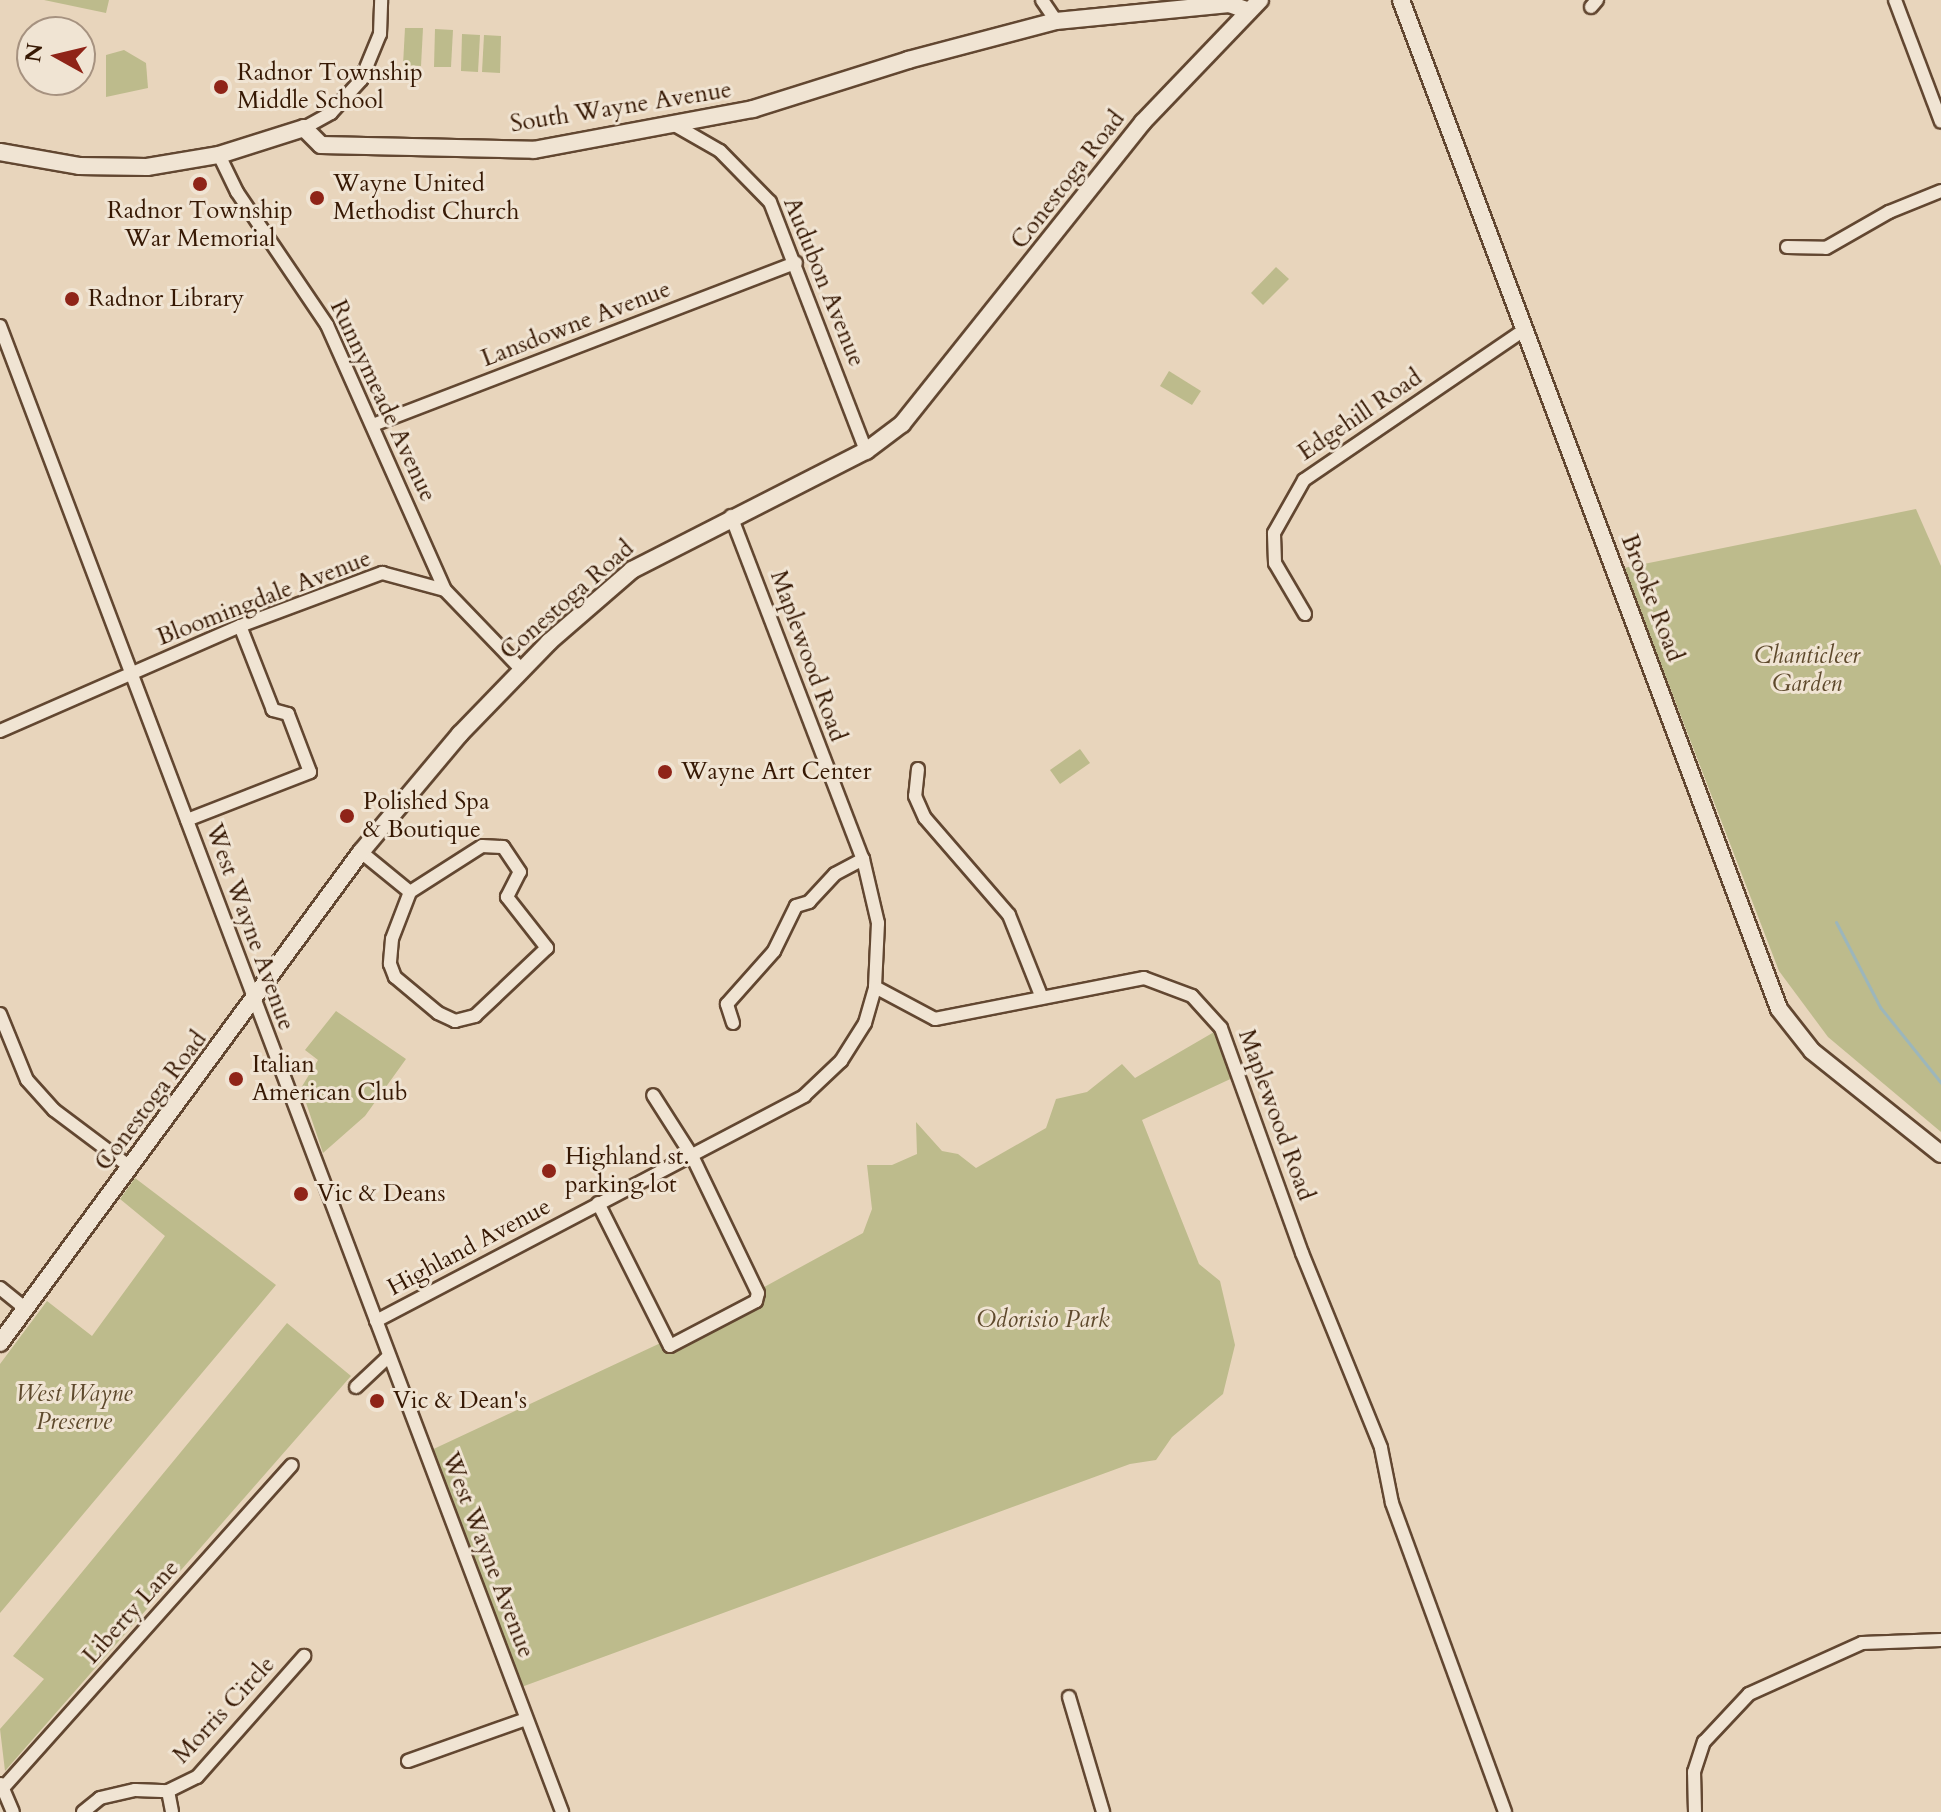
<!DOCTYPE html>
<html>
<head>
<meta charset="utf-8">
<style>
  body { margin:0 }
  #map { position:relative; width:1941px; height:1812px; overflow:hidden; background:#e8d5bc; font-family:Cardo,serif }
  div>[style] { position:absolute }
  .green>* { inset:0; background:#bdbb8c }
  .stream>* { height:3px; margin:-1.5px; padding:0 1.5px; transform-origin:1.5px; border-radius:1.5px; background:#9cb6bb }
  .roads { filter:drop-shadow(2px 0 #624731) drop-shadow(-2px 0 #624731) drop-shadow(0 2px #624731) drop-shadow(0 -2px #624731) }
  .street>* { height:12px; margin:-6px; padding:0 6px; transform-origin:6px; border-radius:6px; background:#f0e4d3 }
  .secondary>* { height:16px; margin:-8px; padding:0 8px; transform-origin:8px; border-radius:8px; background:#f0e4d3 }
  .dots>* { width:22px; height:22px; translate:-50% -50%; box-sizing:border-box; border:4px solid #f0e4d3; border-radius:50% }
  span { translate:-50% -50%; white-space:nowrap; text-align:center; line-height:1.15; -webkit-text-stroke:6px #f0e4d3; paint-order:stroke }
  .poi-label { font-size:24px; color:#361803 }
  .left { translate:0 -50%; text-align:left }
  .street-label { font-size:24px; color:#361803 }
  .park-label { font-size:24px; color:#5e492c; font-style:italic }
  .north { position:absolute; left:16px; top:16px; width:80px; height:80px; box-sizing:border-box; background:#f0e4d3; border:2px solid #a69280; border-radius:50%; rotate:278deg; font-size:22px; font-weight:700; line-height:32px; text-align:center; color:#361803 }
  .north::after { content:''; display:block; margin:auto; width:28px; height:36px; background:#8f2418; clip-path:polygon(50% 0,100% 100%,50% 72%,0 100%) }
</style>
</head>
<body>
<div id="map">
  <div class="green">
    <i style="clip-path:polygon(44px 0,109px 0,106px 13px)"></i>
    <i style="clip-path:polygon(405px 28px,423px 28px,421px 66px,403px 65px)"></i>
    <i style="clip-path:polygon(435px 29px,453px 30px,451px 67px,434px 67px)"></i>
    <i style="clip-path:polygon(462px 34px,480px 35px,478px 72px,461px 71px)"></i>
    <i style="clip-path:polygon(484px 35px,501px 36px,500px 73px,482px 72px)"></i>
    <i style="clip-path:polygon(124px 50px,146px 63px,148px 88px,106px 97px,106px 55px)"></i>
    <i style="clip-path:polygon(1276px 267px,1289px 279px,1263px 305px,1251px 293px)"></i>
    <i style="clip-path:polygon(1169px 371px,1201px 391px,1192px 405px,1160px 386px)"></i>
    <i style="clip-path:polygon(1916px 509px,1941px 566px,1941px 1132px,1828px 1037px,1779px 971px,1624px 568px)"></i>
    <i style="clip-path:polygon(1080px 749px,1090px 763px,1060px 784px,1050px 770px)"></i>
    <i style="clip-path:polygon(336px 1011px,406px 1059px,365px 1116px,323px 1153px,301px 1088px,318px 1060px,305px 1050px)"></i>
    <i style="clip-path:polygon(1221px 1028px,1239px 1075px,1142px 1120px,1199px 1264px,1220px 1281px,1235px 1345px,1223px 1394px,1172px 1437px,1156px 1460px,1130px 1464px,516px 1689px,425px 1453px,667px 1340px,863px 1233px,872px 1209px,867px 1165px,892px 1165px,917px 1154px,916px 1122px,942px 1151px,958px 1154px,976px 1168px,1046px 1128px,1056px 1099px,1087px 1092px,1122px 1064px,1135px 1078px)"></i>
    <i style="clip-path:polygon(135px 1178px,276px 1285px,0 1613px,0 1364px,47px 1301px,92px 1336px,165px 1236px,120px 1199px)"></i>
    <i style="clip-path:polygon(287px 1323px,351px 1376px,5px 1771px,0 1729px,44px 1679px,13px 1656px)"></i>
  </div>
  <div class="stream">
    <i style="left:1836px;top:922px;width:96px;rotate:62.6deg"></i>
    <i style="left:1880px;top:1007px;width:97px;rotate:51.2deg"></i>
  </div>
  <div class="roads">
    <div class="street">
      <i style="left:1042px;top:0;width:25px;rotate:56deg"></i>
      <i style="left:1895px;top:0;width:130px;rotate:69.3deg"></i>
      <i style="left:1591px;top:7px;width:9px;rotate:-49deg"></i>
      <i style="left:673px;top:124px;width:54px;rotate:29.9deg"></i>
      <i style="left:720px;top:151px;width:71px;rotate:45.6deg"></i>
      <i style="left:770px;top:202px;width:267px;rotate:68.9deg"></i>
      <i style="left:304px;top:128px;width:31px;rotate:-29deg"></i>
      <i style="left:331px;top:113px;width:45px;rotate:-47.7deg"></i>
      <i style="left:361px;top:80px;width:50px;rotate:-67.6deg"></i>
      <i style="left:380px;top:34px;width:34px;rotate:-88deg"></i>
      <i style="left:219px;top:155px;width:41px;rotate:64.1deg"></i>
      <i style="left:237px;top:192px;width:161px;rotate:55.9deg"></i>
      <i style="left:327px;top:325px;width:290px;rotate:66deg"></i>
      <i style="left:1787px;top:247px;width:39px;rotate:1deg"></i>
      <i style="left:1826px;top:248px;width:73px;rotate:-29.7deg"></i>
      <i style="left:1889px;top:212px;width:56px;rotate:-22deg"></i>
      <i style="left:0;top:326px;width:1589px;rotate:69.28deg"></i>
      <i style="left:373px;top:425px;width:453px;rotate:-21deg"></i>
      <i style="left:731px;top:516px;width:368px;rotate:69deg"></i>
      <i style="left:863px;top:859px;width:66px;rotate:76.8deg"></i>
      <i style="left:878px;top:923px;width:64px;rotate:92.7deg"></i>
      <i style="left:875px;top:987px;width:68px;rotate:28.1deg"></i>
      <i style="left:935px;top:1019px;width:213px;rotate:-11.1deg"></i>
      <i style="left:1144px;top:978px;width:51px;rotate:20.6deg"></i>
      <i style="left:1192px;top:996px;width:43px;rotate:47.8deg"></i>
      <i style="left:1221px;top:1028px;width:239px;rotate:70.2deg"></i>
      <i style="left:1302px;top:1253px;width:210px;rotate:67.9deg"></i>
      <i style="left:1381px;top:1448px;width:56px;rotate:78.7deg"></i>
      <i style="left:1392px;top:1503px;width:329px;rotate:69.9deg"></i>
      <i style="left:1305px;top:614px;width:59px;rotate:-120.5deg"></i>
      <i style="left:1275px;top:563px;width:30px;rotate:-92deg"></i>
      <i style="left:1274px;top:533px;width:61px;rotate:-60.5deg"></i>
      <i style="left:1304px;top:480px;width:268px;rotate:-34.3deg"></i>
      <i style="left:0;top:731px;width:262px;rotate:-23.6deg"></i>
      <i style="left:240px;top:626px;width:152px;rotate:-20.5deg"></i>
      <i style="left:382px;top:573px;width:65px;rotate:15.1deg"></i>
      <i style="left:445px;top:590px;width:111px;rotate:46.1deg"></i>
      <i style="left:918px;top:769px;width:27px;rotate:96deg"></i>
      <i style="left:915px;top:796px;width:24px;rotate:66deg"></i>
      <i style="left:925px;top:818px;width:128px;rotate:49.1deg"></i>
      <i style="left:1009px;top:915px;width:89px;rotate:68.3deg"></i>
      <i style="left:187px;top:820px;width:132px;rotate:-21.3deg"></i>
      <i style="left:310px;top:772px;width:62px;rotate:-110.8deg"></i>
      <i style="left:288px;top:714px;width:16px;rotate:-165deg"></i>
      <i style="left:273px;top:710px;width:90px;rotate:-111.4deg"></i>
      <i style="left:361px;top:852px;width:63px;rotate:39.2deg"></i>
      <i style="left:410px;top:892px;width:50px;rotate:111deg"></i>
      <i style="left:392px;top:939px;width:25px;rotate:95deg"></i>
      <i style="left:390px;top:964px;width:14px;rotate:69deg"></i>
      <i style="left:395px;top:977px;width:56px;rotate:39.9deg"></i>
      <i style="left:438px;top:1013px;width:19px;rotate:25deg"></i>
      <i style="left:455px;top:1021px;width:21px;rotate:-14deg"></i>
      <i style="left:475px;top:1016px;width:99px;rotate:-43.4deg"></i>
      <i style="left:547px;top:948px;width:65px;rotate:-128.1deg"></i>
      <i style="left:507px;top:897px;width:28px;rotate:-63deg"></i>
      <i style="left:520px;top:872px;width:30px;rotate:-124deg"></i>
      <i style="left:503px;top:847px;width:21px;rotate:-177deg"></i>
      <i style="left:482px;top:846px;width:85px;rotate:147.4deg"></i>
      <i style="left:0;top:1014px;width:71px;rotate:67.8deg"></i>
      <i style="left:27px;top:1080px;width:40px;rotate:48deg"></i>
      <i style="left:54px;top:1110px;width:95px;rotate:36.9deg"></i>
      <i style="left:733px;top:1023px;width:20px;rotate:-108deg"></i>
      <i style="left:727px;top:1004px;width:71px;rotate:-48.4deg"></i>
      <i style="left:774px;top:951px;width:50px;rotate:-63.9deg"></i>
      <i style="left:796px;top:906px;width:14px;rotate:-17deg"></i>
      <i style="left:809px;top:902px;width:38px;rotate:-47deg"></i>
      <i style="left:835px;top:874px;width:32px;rotate:-28deg"></i>
      <i style="left:598px;top:1203px;width:160px;rotate:63.3deg"></i>
      <i style="left:670px;top:1346px;width:97px;rotate:-27.6deg"></i>
      <i style="left:756px;top:1301px;width:8px;rotate:-76deg"></i>
      <i style="left:758px;top:1293px;width:152px;rotate:-115.7deg"></i>
      <i style="left:692px;top:1156px;width:72px;rotate:-122.6deg"></i>
      <i style="left:0;top:1288px;width:33px;rotate:39deg"></i>
      <i style="left:376px;top:1321px;width:484px;rotate:-27.7deg"></i>
      <i style="left:804px;top:1096px;width:51px;rotate:-43.4deg"></i>
      <i style="left:841px;top:1061px;width:45px;rotate:-57.7deg"></i>
      <i style="left:865px;top:1023px;width:37px;rotate:-74deg"></i>
      <i style="left:356px;top:1387px;width:45px;rotate:-43.2deg"></i>
      <i style="left:1069px;top:1697px;width:120px;rotate:73.5deg"></i>
      <i style="left:408px;top:1761px;width:125px;rotate:-19.6deg"></i>
      <i style="left:1px;top:1784px;width:30px;rotate:67deg"></i>
      <i style="left:3px;top:1788px;width:433px;rotate:-48.2deg"></i>
      <i style="left:168px;top:1791px;width:21px;rotate:79deg"></i>
      <i style="left:83px;top:1812px;width:22px;rotate:-39deg"></i>
      <i style="left:100px;top:1798px;width:36px;rotate:-13deg"></i>
      <i style="left:135px;top:1790px;width:33px;rotate:2deg"></i>
      <i style="left:168px;top:1791px;width:32px;rotate:-26deg"></i>
      <i style="left:197px;top:1777px;width:162px;rotate:-48.5deg"></i>
      <i style="left:1695px;top:1812px;width:40px;rotate:-91.4deg"></i>
      <i style="left:1694px;top:1772px;width:32px;rotate:-72deg"></i>
      <i style="left:1704px;top:1742px;width:66px;rotate:-46.8deg"></i>
      <i style="left:1749px;top:1694px;width:124px;rotate:-24.3deg"></i>
      <i style="left:1862px;top:1643px;width:79px;rotate:-2.2deg"></i>
    </div>
    <div class="secondary">
      <i style="left:1401px;top:0;width:1077px;rotate:69.46deg"></i>
      <i style="left:1779px;top:1009px;width:53px;rotate:51.8deg"></i>
      <i style="left:1812px;top:1051px;width:165px;rotate:38.6deg"></i>
      <i style="left:0;top:152px;width:80px;rotate:10deg"></i>
      <i style="left:79px;top:166px;width:68px;rotate:0.8deg"></i>
      <i style="left:147px;top:167px;width:73px;rotate:-9.5deg"></i>
      <i style="left:219px;top:155px;width:89px;rotate:-17.6deg"></i>
      <i style="left:304px;top:128px;width:24px;rotate:45deg"></i>
      <i style="left:321px;top:145px;width:213px;rotate:1.3deg"></i>
      <i style="left:534px;top:150px;width:223px;rotate:-10.6deg"></i>
      <i style="left:753px;top:109px;width:163px;rotate:-17.5deg"></i>
      <i style="left:908px;top:60px;width:153px;rotate:-14.8deg"></i>
      <i style="left:1056px;top:21px;width:174px;rotate:-5.6deg"></i>
      <i style="left:1229px;top:4px;width:21px;rotate:19deg"></i>
      <i style="left:0;top:1343px;width:609px;rotate:-53.68deg"></i>
      <i style="left:361px;top:852px;width:154px;rotate:-50deg"></i>
      <i style="left:460px;top:734px;width:128px;rotate:-45.9deg"></i>
      <i style="left:549px;top:642px;width:110px;rotate:-40.9deg"></i>
      <i style="left:632px;top:570px;width:263px;rotate:-27deg"></i>
      <i style="left:866px;top:451px;width:45px;rotate:-36.9deg"></i>
      <i style="left:902px;top:424px;width:386px;rotate:-51.4deg"></i>
      <i style="left:1143px;top:122px;width:169px;rotate:-46.2deg"></i>
    </div>
  </div>
  <div class="dots">
    <i style="left:221px;top:87px;background:#8f2418"></i>
    <i style="left:200px;top:184px;background:#8f2418"></i>
    <i style="left:317px;top:198px;background:#8f2418"></i>
    <i style="left:72px;top:299px;background:#8f2418"></i>
    <i style="left:665px;top:772px;background:#8f2418"></i>
    <i style="left:347px;top:816px;background:#8f2418"></i>
    <i style="left:236px;top:1079px;background:#8f2418"></i>
    <i style="left:549px;top:1171px;background:#8f2418"></i>
    <i style="left:301px;top:1194px;background:#8f2418"></i>
    <i style="left:377px;top:1401px;background:#8f2418"></i>
  </div>
  <div class="poi-label">
    <span class="left" style="left:237px;top:87px">Radnor Township<br>Middle School</span>
    <span class="left" style="left:333px;top:198px">Wayne United<br>Methodist Church</span>
    <span style="left:200px;top:225px">Radnor Township<br>War Memorial</span>
    <span class="left" style="left:88px;top:299px">Radnor Library</span>
    <span class="left" style="left:681px;top:772px">Wayne Art Center</span>
    <span class="left" style="left:363px;top:816px">Polished Spa<br>&amp; Boutique</span>
    <span class="left" style="left:252px;top:1079px">Italian<br>American Club</span>
    <span class="left" style="left:565px;top:1171px">Highland st.<br>parking lot</span>
    <span class="left" style="left:317px;top:1194px">Vic &amp; Deans</span>
    <span class="left" style="left:393px;top:1401px">Vic &amp; Dean's</span>
  </div>
  <div class="street-label">
    <span style="left:621px;top:107px;rotate:-9deg">South Wayne Avenue</span>
    <span style="left:1068px;top:180px;rotate:-52deg">Conestoga Road</span>
    <span style="left:824px;top:282px;rotate:68deg">Audubon Avenue</span>
    <span style="left:576px;top:324px;rotate:-21deg">Lansdowne Avenue</span>
    <span style="left:383px;top:401px;rotate:65deg">Runnymeade Avenue</span>
    <span style="left:1360px;top:415px;rotate:-34deg">Edgehill Road</span>
    <span style="left:264px;top:598px;rotate:-21deg">Bloomingdale Avenue</span>
    <span style="left:1652px;top:598px;rotate:69deg">Brooke Road</span>
    <span style="left:567px;top:600px;rotate:-41deg">Conestoga Road</span>
    <span style="left:808px;top:656px;rotate:70deg">Maplewood Road</span>
    <span style="left:250px;top:927px;rotate:70deg">West Wayne Avenue</span>
    <span style="left:151px;top:1101px;rotate:-53deg">Conestoga Road</span>
    <span style="left:1276px;top:1115px;rotate:70deg">Maplewood Road</span>
    <span style="left:469px;top:1247px;rotate:-28deg">Highland Avenue</span>
    <span style="left:488px;top:1555px;rotate:69deg">West Wayne Avenue</span>
    <span style="left:131px;top:1612px;rotate:-48deg">Liberty Lane</span>
    <span style="left:224px;top:1710px;rotate:-47deg">Morris Circle</span>
  </div>
  <div class="park-label">
    <span style="left:1807px;top:670px">Chanticleer<br>Garden</span>
    <span style="left:1043px;top:1320px">Odorisio Park</span>
    <span style="left:74px;top:1408px">West Wayne<br>Preserve</span>
  </div>
  <div class="north">N</div>
</div>
</body>
</html>
